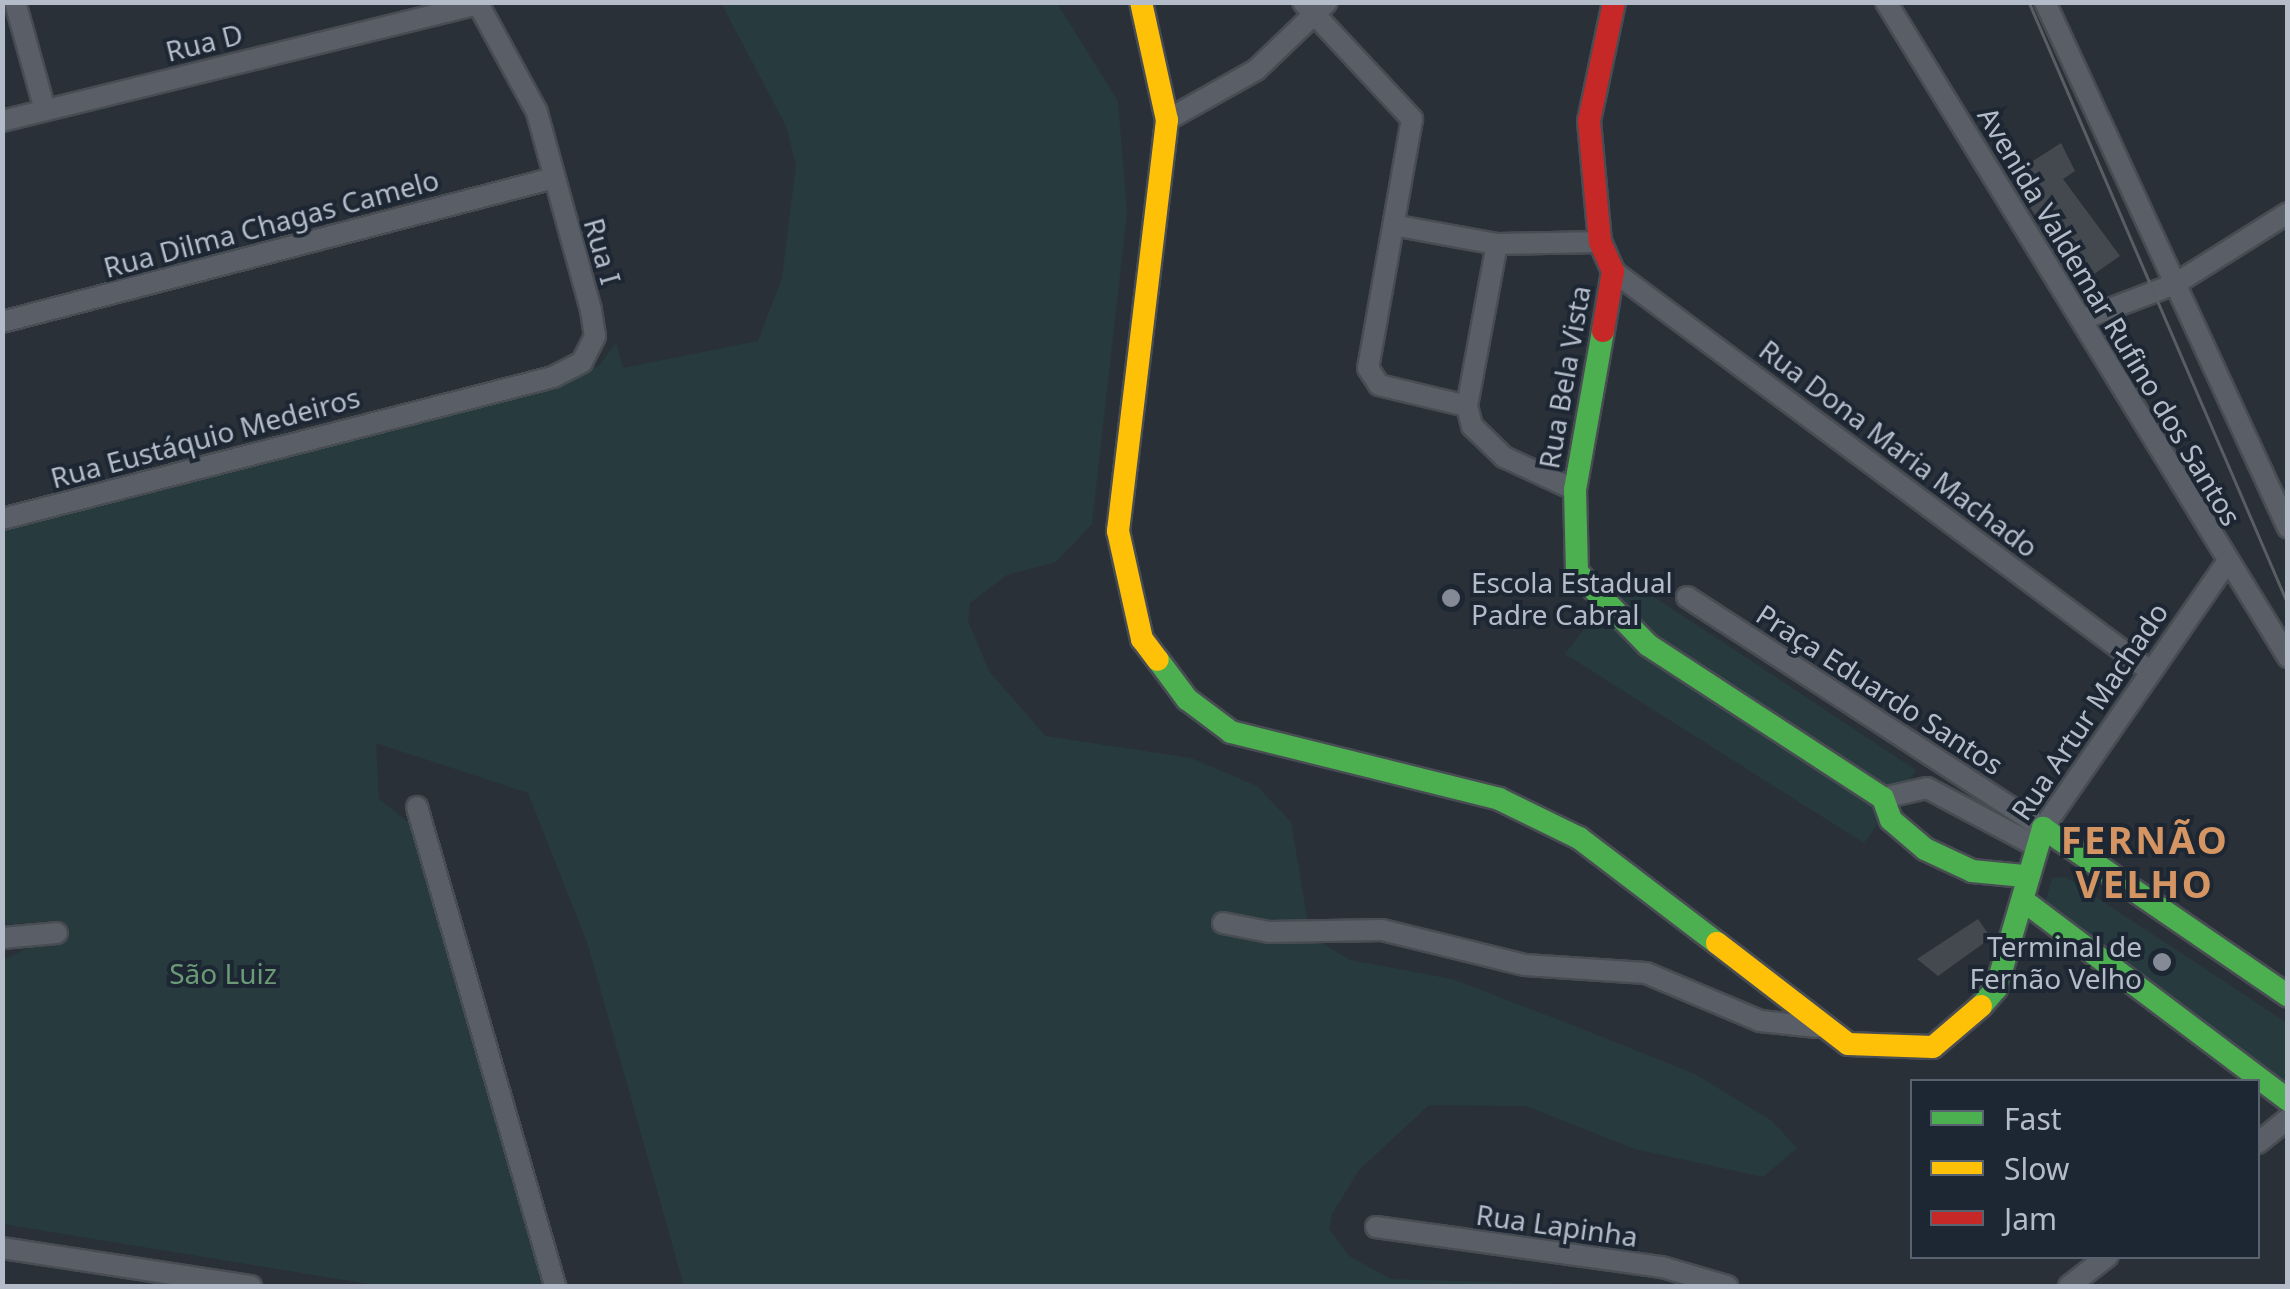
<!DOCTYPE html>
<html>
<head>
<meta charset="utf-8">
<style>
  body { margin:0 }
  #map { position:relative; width:2290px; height:1289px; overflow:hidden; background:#2a3038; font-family:"Noto Sans",sans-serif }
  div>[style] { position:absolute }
  .green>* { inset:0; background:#273a3e }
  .building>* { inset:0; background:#444950 }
  .roads { filter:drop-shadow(2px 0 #484c53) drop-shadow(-2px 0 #484c53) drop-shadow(0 2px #484c53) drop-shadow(0 -2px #484c53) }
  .street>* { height:20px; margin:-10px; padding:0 10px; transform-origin:10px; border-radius:10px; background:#5a5e66 }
  .fast>* { height:22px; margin:-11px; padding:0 11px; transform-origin:11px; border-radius:11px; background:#4caf50 }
  .slow>* { height:22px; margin:-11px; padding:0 11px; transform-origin:11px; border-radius:11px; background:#ffc107 }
  .jam>* { height:22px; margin:-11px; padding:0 11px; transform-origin:11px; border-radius:11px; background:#c62828 }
  .tram>* { height:2.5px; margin:-1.25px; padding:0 1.25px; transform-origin:1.25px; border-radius:1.25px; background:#595d64 }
  .dots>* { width:28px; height:28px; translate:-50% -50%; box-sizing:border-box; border:5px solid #1d2633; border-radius:50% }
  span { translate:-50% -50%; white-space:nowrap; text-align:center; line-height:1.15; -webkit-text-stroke:8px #1d2633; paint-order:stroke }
  .street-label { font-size:28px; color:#b4bcc9 }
  .poi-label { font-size:28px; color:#b4bcc9 }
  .left { translate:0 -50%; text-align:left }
  .right { translate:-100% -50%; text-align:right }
  .park-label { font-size:28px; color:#6b9a76 }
  .district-label { font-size:38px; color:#d59563; font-weight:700; letter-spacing:2.5px }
  .frame { position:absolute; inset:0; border:5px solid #b4bcc9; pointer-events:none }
  .legend { position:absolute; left:1910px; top:1079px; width:350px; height:180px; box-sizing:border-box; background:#1d2633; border:2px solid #59626f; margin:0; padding:12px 18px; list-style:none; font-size:30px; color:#b4bcc9 }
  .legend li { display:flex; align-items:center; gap:20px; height:50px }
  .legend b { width:50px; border:2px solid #59626f }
</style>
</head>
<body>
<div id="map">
  <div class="green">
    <i style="clip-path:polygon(721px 3px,1057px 3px,1118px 101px,1127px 212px,1092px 524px,1056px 562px,1007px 575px,970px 603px,968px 621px,989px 671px,1045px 736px,1191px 758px,1257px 786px,1291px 822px,1310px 936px,1350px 960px,1452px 979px,1554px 1018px,1695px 1074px,1772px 1121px,1797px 1148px,1763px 1177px,1635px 1149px,1526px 1106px,1429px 1105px,1359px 1170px,1332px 1214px,1329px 1229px,1349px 1256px,1391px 1279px,1634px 1286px,684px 1286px,587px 942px,528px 793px,376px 743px,379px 799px,416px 828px,546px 1286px,381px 1286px,3px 1224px,2px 961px,57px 933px,50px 921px,3px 925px,3px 525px,575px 376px,599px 366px,616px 343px,623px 368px,758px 341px,782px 278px,796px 165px,786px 126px)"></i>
    <i style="clip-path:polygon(1624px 577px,1916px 770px,1864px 843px,1565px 654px)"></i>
    <i style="clip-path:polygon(2066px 877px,2287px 1023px,2287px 1086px,2044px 906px,2052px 878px)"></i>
  </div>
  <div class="building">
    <i style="clip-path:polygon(2061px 143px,2075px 171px,2063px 179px,2120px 256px,2081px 283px,2009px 176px)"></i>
    <i style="clip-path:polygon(1978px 919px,1991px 938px,1938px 976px,1917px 959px)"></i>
  </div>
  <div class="roads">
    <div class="street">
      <i style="left:15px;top:2px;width:112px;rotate:74.5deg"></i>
      <i style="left:1303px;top:2px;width:160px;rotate:47deg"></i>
      <i style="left:1412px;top:119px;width:253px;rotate:100deg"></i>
      <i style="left:1368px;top:368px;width:20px;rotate:57deg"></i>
      <i style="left:1379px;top:385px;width:90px;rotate:13.4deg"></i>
      <i style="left:1886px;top:2px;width:769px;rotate:58.46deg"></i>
      <i style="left:2045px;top:2px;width:579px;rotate:65.2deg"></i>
      <i style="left:1167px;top:120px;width:102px;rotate:-29.3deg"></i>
      <i style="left:1256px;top:70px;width:98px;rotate:-43.8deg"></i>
      <i style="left:2px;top:121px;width:489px;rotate:-13.8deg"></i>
      <i style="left:1398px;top:226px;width:101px;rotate:10.3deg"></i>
      <i style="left:1497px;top:244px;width:103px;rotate:-1.1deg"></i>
      <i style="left:1497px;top:244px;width:165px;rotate:100.5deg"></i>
      <i style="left:1467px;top:406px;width:21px;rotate:76deg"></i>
      <i style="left:1472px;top:426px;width:45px;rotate:44.1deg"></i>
      <i style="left:1504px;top:457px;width:78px;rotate:24.9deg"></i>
      <i style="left:1613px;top:271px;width:670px;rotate:36.68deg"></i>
      <i style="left:2083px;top:319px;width:98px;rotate:-20.8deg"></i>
      <i style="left:2175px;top:284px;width:133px;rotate:-32.1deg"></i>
      <i style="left:2px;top:322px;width:570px;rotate:-14.62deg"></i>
      <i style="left:2px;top:519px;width:569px;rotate:-14.45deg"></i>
      <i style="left:553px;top:377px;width:33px;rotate:-27deg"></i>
      <i style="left:582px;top:362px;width:29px;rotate:-63deg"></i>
      <i style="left:595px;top:336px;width:26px;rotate:-99deg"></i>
      <i style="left:591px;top:310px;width:205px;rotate:-105.3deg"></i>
      <i style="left:537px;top:112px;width:125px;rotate:-118.6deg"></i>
      <i style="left:1687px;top:597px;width:424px;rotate:33deg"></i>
      <i style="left:2043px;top:828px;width:321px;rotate:-55.3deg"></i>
      <i style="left:1883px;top:798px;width:45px;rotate:-12.8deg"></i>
      <i style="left:1927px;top:788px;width:121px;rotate:28deg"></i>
      <i style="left:417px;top:807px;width:498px;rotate:73.9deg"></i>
      <i style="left:1223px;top:923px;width:47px;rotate:11.1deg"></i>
      <i style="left:1269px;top:932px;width:113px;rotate:-1deg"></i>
      <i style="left:1382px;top:930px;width:147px;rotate:13.8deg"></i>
      <i style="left:1525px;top:965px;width:121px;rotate:3.8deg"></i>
      <i style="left:1646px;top:973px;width:124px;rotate:22.8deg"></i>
      <i style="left:1760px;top:1021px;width:57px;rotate:6deg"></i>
      <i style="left:2px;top:938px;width:55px;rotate:-5.2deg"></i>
      <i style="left:2258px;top:1143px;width:38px;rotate:-39deg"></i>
      <i style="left:1376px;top:1227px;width:289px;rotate:8deg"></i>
      <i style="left:1662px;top:1267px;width:68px;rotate:16.3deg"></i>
      <i style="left:2px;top:1248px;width:252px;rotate:8.7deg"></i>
      <i style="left:2069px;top:1286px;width:49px;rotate:-37.6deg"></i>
    </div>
    <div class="fast">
      <i style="left:1603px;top:331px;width:161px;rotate:100deg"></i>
      <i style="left:1575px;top:490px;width:82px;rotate:88.6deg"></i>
      <i style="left:1577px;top:572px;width:102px;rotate:45.8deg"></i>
      <i style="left:1648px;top:645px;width:280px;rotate:33.1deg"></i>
      <i style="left:1883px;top:798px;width:23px;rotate:70deg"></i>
      <i style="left:1891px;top:820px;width:45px;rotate:40.5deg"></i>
      <i style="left:1925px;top:849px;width:52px;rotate:25.1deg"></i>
      <i style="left:1972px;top:871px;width:52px;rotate:5.5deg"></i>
      <i style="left:1158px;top:660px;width:49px;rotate:53.4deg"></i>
      <i style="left:1187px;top:699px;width:55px;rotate:36.9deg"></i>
      <i style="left:1231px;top:732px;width:276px;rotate:14deg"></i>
      <i style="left:1499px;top:799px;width:89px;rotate:26deg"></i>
      <i style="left:1579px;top:838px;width:173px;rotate:37.3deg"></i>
      <i style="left:2024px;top:901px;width:331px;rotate:37deg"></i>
      <i style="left:1981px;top:1006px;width:23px;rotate:-49deg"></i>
      <i style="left:1996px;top:989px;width:168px;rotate:-73.7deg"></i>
      <i style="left:2043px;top:828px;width:297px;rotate:34.4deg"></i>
    </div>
    <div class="slow">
      <i style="left:1141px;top:2px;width:121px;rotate:77.6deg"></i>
      <i style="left:1167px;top:120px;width:414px;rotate:96.8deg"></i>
      <i style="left:1118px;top:531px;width:111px;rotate:77.5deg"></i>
      <i style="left:1142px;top:639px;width:26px;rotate:53deg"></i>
      <i style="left:1717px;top:943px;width:165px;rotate:37.6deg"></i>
      <i style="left:1848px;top:1044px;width:85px;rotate:2deg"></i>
      <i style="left:1933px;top:1047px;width:63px;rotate:-40.5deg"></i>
    </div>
    <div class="jam">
      <i style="left:1603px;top:331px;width:61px;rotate:-80.5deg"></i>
      <i style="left:1613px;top:271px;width:32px;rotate:-114deg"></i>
      <i style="left:1600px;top:242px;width:121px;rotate:-95.2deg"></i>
      <i style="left:1589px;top:121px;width:122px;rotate:-78.1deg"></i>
    </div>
  </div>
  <div class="tram">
    <i style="left:2029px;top:2px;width:655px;rotate:66.72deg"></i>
  </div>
  <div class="dots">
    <i style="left:1451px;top:598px;background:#848b96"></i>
    <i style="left:2162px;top:962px;background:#848b96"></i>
  </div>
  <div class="street-label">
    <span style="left:204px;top:42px;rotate:-14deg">Rua D</span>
    <span style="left:271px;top:223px;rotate:-15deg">Rua Dilma Chagas Camelo</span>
    <span style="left:603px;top:251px;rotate:74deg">Rua I</span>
    <span style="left:2110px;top:316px;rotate:59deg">Avenida Valdemar Rufino dos Santos</span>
    <span style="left:1564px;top:377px;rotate:-80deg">Rua Bela Vista</span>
    <span style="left:205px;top:437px;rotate:-15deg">Rua Eustáquio Medeiros</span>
    <span style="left:1899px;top:448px;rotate:37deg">Rua Dona Maria Machado</span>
    <span style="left:1880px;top:689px;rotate:33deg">Praça Eduardo Santos</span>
    <span style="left:2089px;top:711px;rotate:-56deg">Rua Artur Machado</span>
    <span style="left:1557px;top:1225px;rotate:8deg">Rua Lapinha</span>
  </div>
  <div class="poi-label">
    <span class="left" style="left:1471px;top:598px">Escola Estadual<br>Padre Cabral</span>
    <span class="right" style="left:2142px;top:962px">Terminal de<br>Fernão Velho</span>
  </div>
  <div class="park-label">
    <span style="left:223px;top:973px">São Luiz</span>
  </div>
  <div class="district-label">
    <span style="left:2145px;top:862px">FERNÃO<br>VELHO</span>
  </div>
  <div class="frame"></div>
  <ul class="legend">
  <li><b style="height:12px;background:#4caf50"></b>Fast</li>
  <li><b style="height:12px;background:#ffc107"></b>Slow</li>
  <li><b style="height:12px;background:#c62828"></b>Jam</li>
  </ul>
</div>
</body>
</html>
